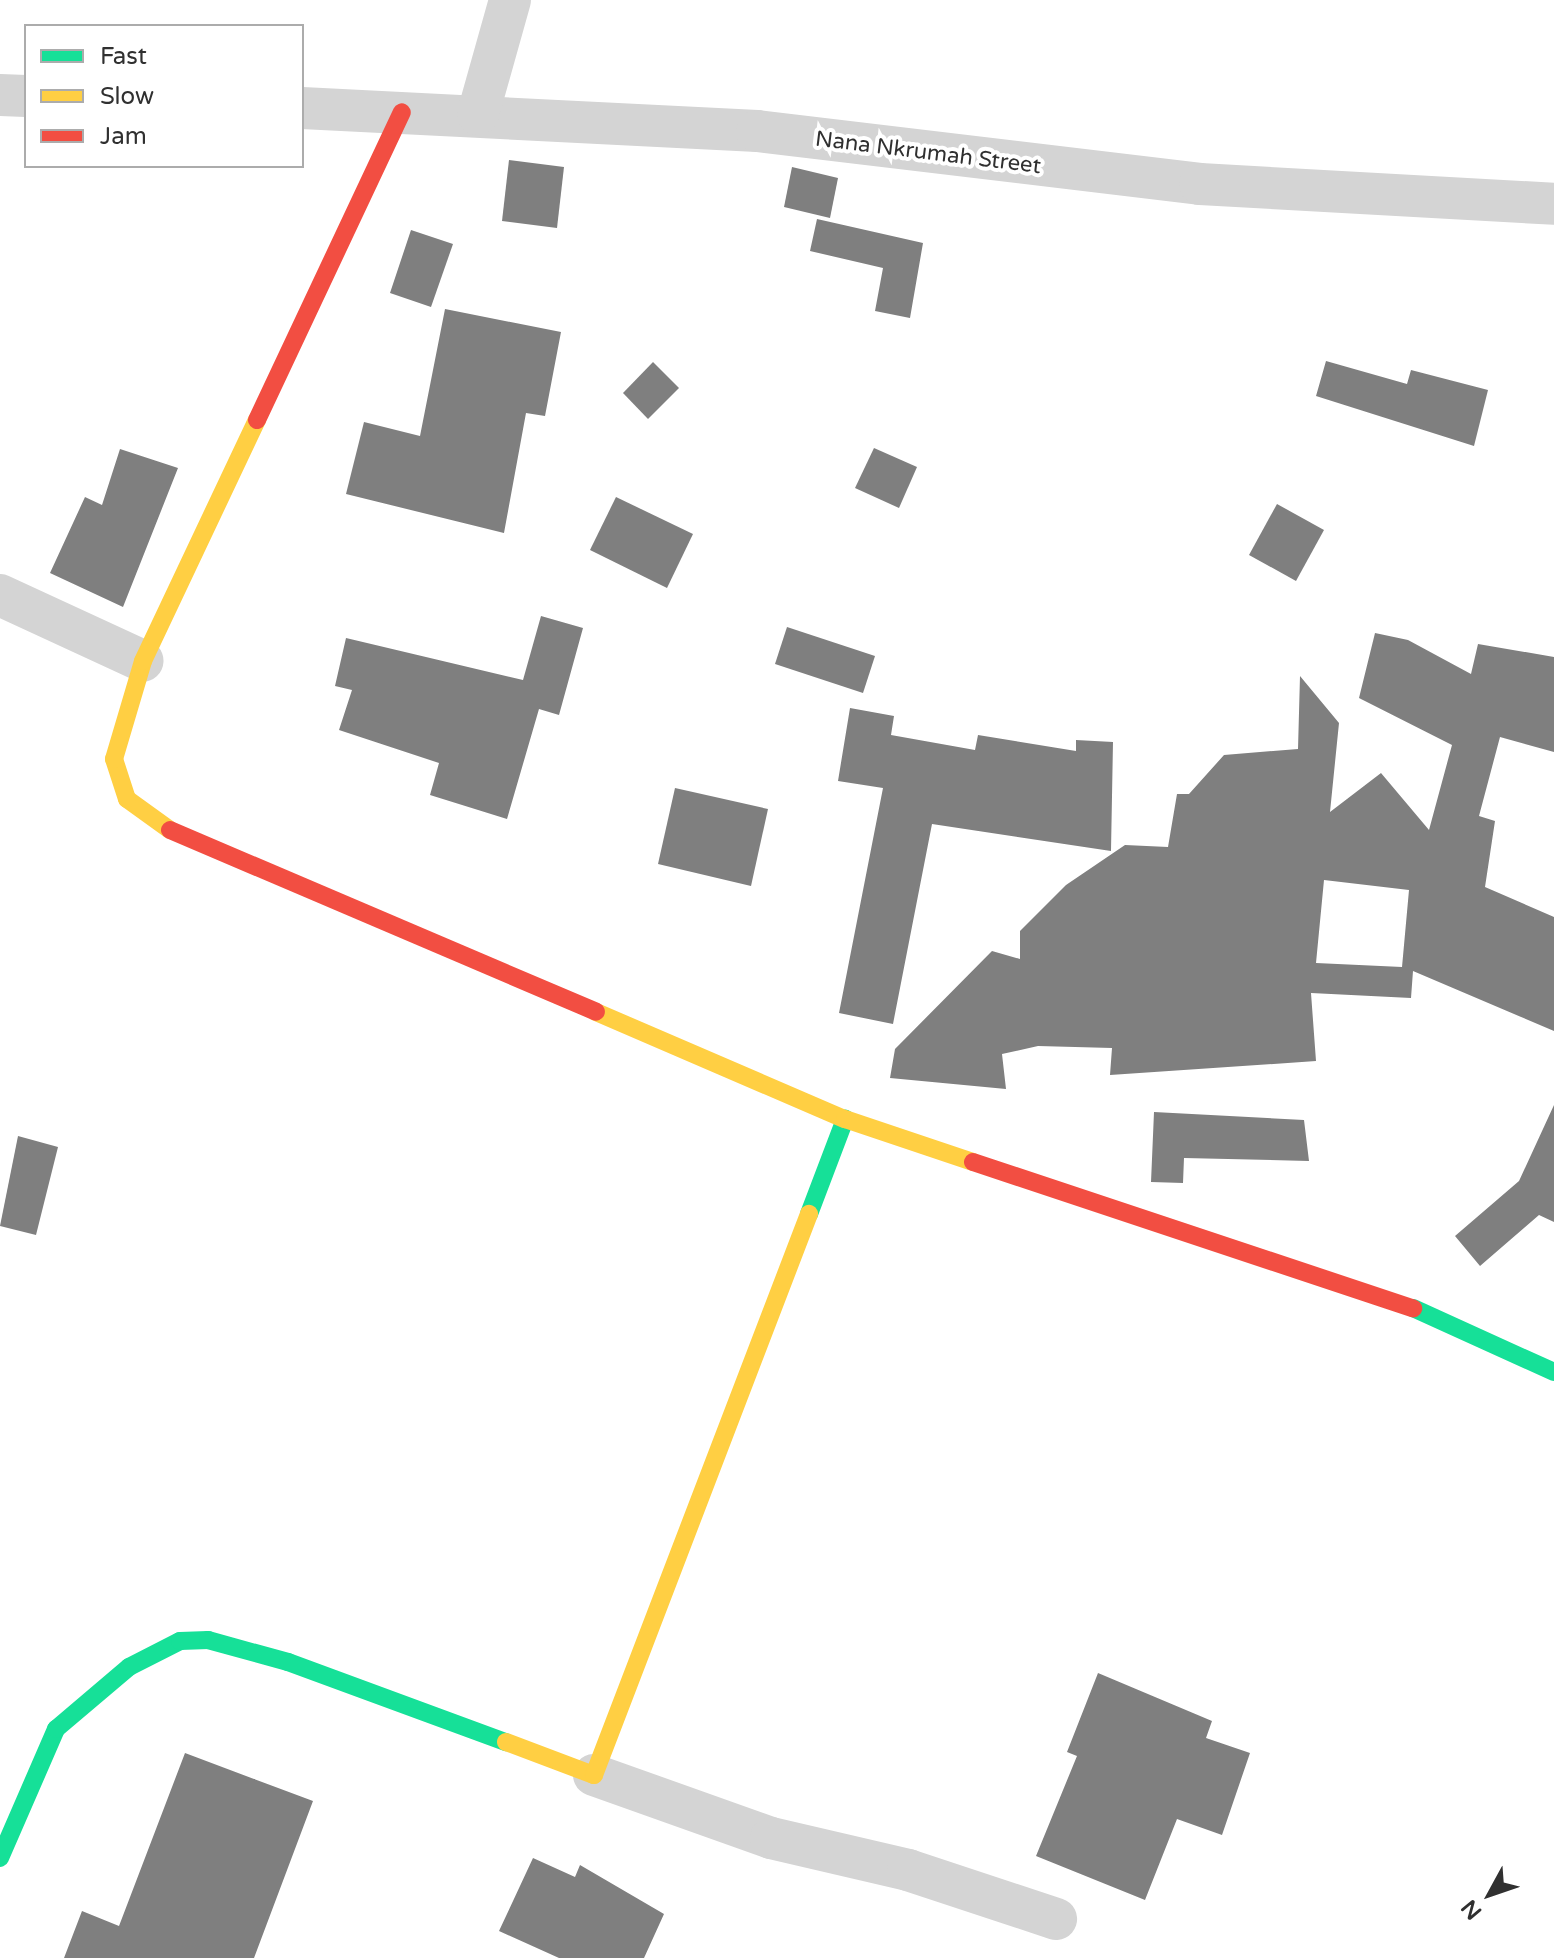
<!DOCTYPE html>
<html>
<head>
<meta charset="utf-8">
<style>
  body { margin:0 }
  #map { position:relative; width:1554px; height:1958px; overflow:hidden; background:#fff; font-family:"Varela Round",sans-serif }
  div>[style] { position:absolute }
  .building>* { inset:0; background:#7f7f7f }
  .street>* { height:42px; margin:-21px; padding:0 21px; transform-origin:21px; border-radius:21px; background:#d4d4d4 }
  .fast>* { height:18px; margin:-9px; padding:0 9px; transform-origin:9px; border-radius:9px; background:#16e098 }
  .slow>* { height:18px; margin:-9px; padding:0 9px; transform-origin:9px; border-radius:9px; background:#ffcf43 }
  .jam>* { height:18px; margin:-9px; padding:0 9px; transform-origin:9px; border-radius:9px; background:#f24e42 }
  span { translate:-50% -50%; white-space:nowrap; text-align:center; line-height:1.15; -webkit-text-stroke:8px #fff; paint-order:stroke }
  .street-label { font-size:22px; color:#303030 }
  .legend { position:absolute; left:24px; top:24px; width:280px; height:144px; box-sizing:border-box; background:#fff; border:2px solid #acacac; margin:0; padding:10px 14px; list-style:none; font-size:24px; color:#303030 }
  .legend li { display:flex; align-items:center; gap:16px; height:40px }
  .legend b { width:40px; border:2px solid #acacac }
  .north { position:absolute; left:1450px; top:1854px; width:80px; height:80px; -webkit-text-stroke:6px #fff; paint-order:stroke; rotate:230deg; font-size:22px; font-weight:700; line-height:32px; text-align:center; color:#303030 }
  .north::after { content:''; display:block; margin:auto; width:28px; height:36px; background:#303030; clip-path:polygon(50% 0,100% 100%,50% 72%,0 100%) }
</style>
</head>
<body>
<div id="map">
  <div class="building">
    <i style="clip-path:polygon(509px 160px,564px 167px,557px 228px,502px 221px)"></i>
    <i style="clip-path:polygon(792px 167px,838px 178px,830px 218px,784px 207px)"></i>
    <i style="clip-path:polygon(817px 219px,923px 243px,910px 318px,875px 311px,883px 268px,810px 251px)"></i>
    <i style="clip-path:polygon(411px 230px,453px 244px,431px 307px,390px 293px)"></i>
    <i style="clip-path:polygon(445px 309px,561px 332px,545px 416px,526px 413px,504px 533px,346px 494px,364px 422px,420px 436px)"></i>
    <i style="clip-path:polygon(1326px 361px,1407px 384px,1411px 370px,1488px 390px,1474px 446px,1316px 396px)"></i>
    <i style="clip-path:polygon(653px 362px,679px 388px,648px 419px,623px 393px)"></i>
    <i style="clip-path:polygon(874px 448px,917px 467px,899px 508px,855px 488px)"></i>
    <i style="clip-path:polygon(120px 449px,178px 468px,123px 607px,50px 573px,85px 497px,102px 505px)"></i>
    <i style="clip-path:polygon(616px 497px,693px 534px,667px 588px,590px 550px)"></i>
    <i style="clip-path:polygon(1277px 504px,1324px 530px,1296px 581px,1249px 555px)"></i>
    <i style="clip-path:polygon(541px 616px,583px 628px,559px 715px,539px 709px,507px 819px,430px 795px,439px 763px,339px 730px,352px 690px,335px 686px,346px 638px,523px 680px)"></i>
    <i style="clip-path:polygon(787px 627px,875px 656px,863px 693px,775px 664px)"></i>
    <i style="clip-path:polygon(evenodd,1375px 633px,1408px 640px,1471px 674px,1478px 644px,1554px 657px,1554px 752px,1500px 737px,1479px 816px,1495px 821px,1485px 887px,1554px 917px,1554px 1031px,1413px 971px,1411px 998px,1311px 993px,1316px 1061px,1110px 1075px,1112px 1048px,1038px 1046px,1002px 1054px,1006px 1089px,890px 1078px,895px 1049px,992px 951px,1020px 959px,1020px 931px,1066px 885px,1125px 845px,1168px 847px,1177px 794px,1189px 794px,1224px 755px,1298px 749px,1300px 676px,1339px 723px,1330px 812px,1381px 773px,1429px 830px,1452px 745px,1359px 698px,1375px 633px,1324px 880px,1409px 890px,1402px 967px,1316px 963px,1324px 880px)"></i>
    <i style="clip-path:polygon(850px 708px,894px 716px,891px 735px,975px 750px,978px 735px,1076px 751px,1076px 740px,1113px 742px,1111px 851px,932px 824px,893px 1024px,839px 1013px,883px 788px,838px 781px)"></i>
    <i style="clip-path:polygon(675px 788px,768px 809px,751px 886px,658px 864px)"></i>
    <i style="clip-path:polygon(1554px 1105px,1554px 1222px,1539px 1215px,1480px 1266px,1455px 1236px,1519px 1181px)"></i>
    <i style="clip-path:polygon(1154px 1112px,1304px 1120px,1309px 1161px,1184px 1158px,1183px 1183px,1151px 1182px)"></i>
    <i style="clip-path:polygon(18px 1136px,58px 1147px,36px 1235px,0 1226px)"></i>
    <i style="clip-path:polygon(1098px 1673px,1212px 1721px,1206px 1738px,1250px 1753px,1222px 1835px,1177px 1819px,1145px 1900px,1036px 1856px,1077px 1756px,1067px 1752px)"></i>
    <i style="clip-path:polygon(185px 1753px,313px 1801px,254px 1958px,64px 1958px,82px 1911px,119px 1926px)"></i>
    <i style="clip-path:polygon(533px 1858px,575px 1877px,580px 1865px,664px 1914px,644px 1958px,559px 1958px,499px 1931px)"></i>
  </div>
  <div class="street">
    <i style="left:0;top:95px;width:26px;rotate:2deg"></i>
    <i style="left:302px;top:108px;width:456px;rotate:2.9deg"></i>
    <i style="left:757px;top:131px;width:446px;rotate:6.8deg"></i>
    <i style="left:1200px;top:184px;width:355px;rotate:3.2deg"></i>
    <i style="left:478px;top:114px;width:118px;rotate:-74.3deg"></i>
    <i style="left:0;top:595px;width:157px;rotate:24.8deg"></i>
    <i style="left:594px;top:1775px;width:188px;rotate:19.6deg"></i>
    <i style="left:771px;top:1838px;width:141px;rotate:13.1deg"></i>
    <i style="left:908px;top:1870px;width:156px;rotate:18.3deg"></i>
  </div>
  <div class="fast">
    <i style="left:809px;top:1214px;width:102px;rotate:-69.2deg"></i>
    <i style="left:1413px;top:1308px;width:155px;rotate:24.4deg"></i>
    <i style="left:0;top:1858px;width:141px;rotate:-66.5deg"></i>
    <i style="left:56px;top:1729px;width:96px;rotate:-40.3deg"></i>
    <i style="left:129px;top:1667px;width:57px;rotate:-27deg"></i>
    <i style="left:180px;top:1641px;width:28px;rotate:-2deg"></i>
    <i style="left:208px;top:1640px;width:83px;rotate:15.4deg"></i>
    <i style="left:288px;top:1662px;width:232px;rotate:20.2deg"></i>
  </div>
  <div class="slow">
    <i style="left:170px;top:830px;width:53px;rotate:-144.2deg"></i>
    <i style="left:127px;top:799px;width:42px;rotate:-108deg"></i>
    <i style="left:114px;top:759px;width:102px;rotate:-73.5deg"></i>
    <i style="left:143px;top:661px;width:267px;rotate:-64.7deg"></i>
    <i style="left:596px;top:1012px;width:271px;rotate:23.3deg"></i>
    <i style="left:845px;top:1119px;width:135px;rotate:18.6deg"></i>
    <i style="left:506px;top:1742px;width:94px;rotate:20.6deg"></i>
    <i style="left:594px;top:1775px;width:601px;rotate:-69.03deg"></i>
  </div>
  <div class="jam">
    <i style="left:257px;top:420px;width:340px;rotate:-64.8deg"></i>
    <i style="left:170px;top:830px;width:463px;rotate:23.1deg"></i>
    <i style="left:973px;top:1162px;width:464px;rotate:18.4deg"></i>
  </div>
  <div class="street-label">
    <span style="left:928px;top:153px;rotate:7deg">Nana Nkrumah Street</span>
  </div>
  <ul class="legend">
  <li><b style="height:10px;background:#16e098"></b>Fast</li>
  <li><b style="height:10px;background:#ffcf43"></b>Slow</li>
  <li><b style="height:10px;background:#f24e42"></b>Jam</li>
  </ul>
  <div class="north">N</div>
</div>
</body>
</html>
